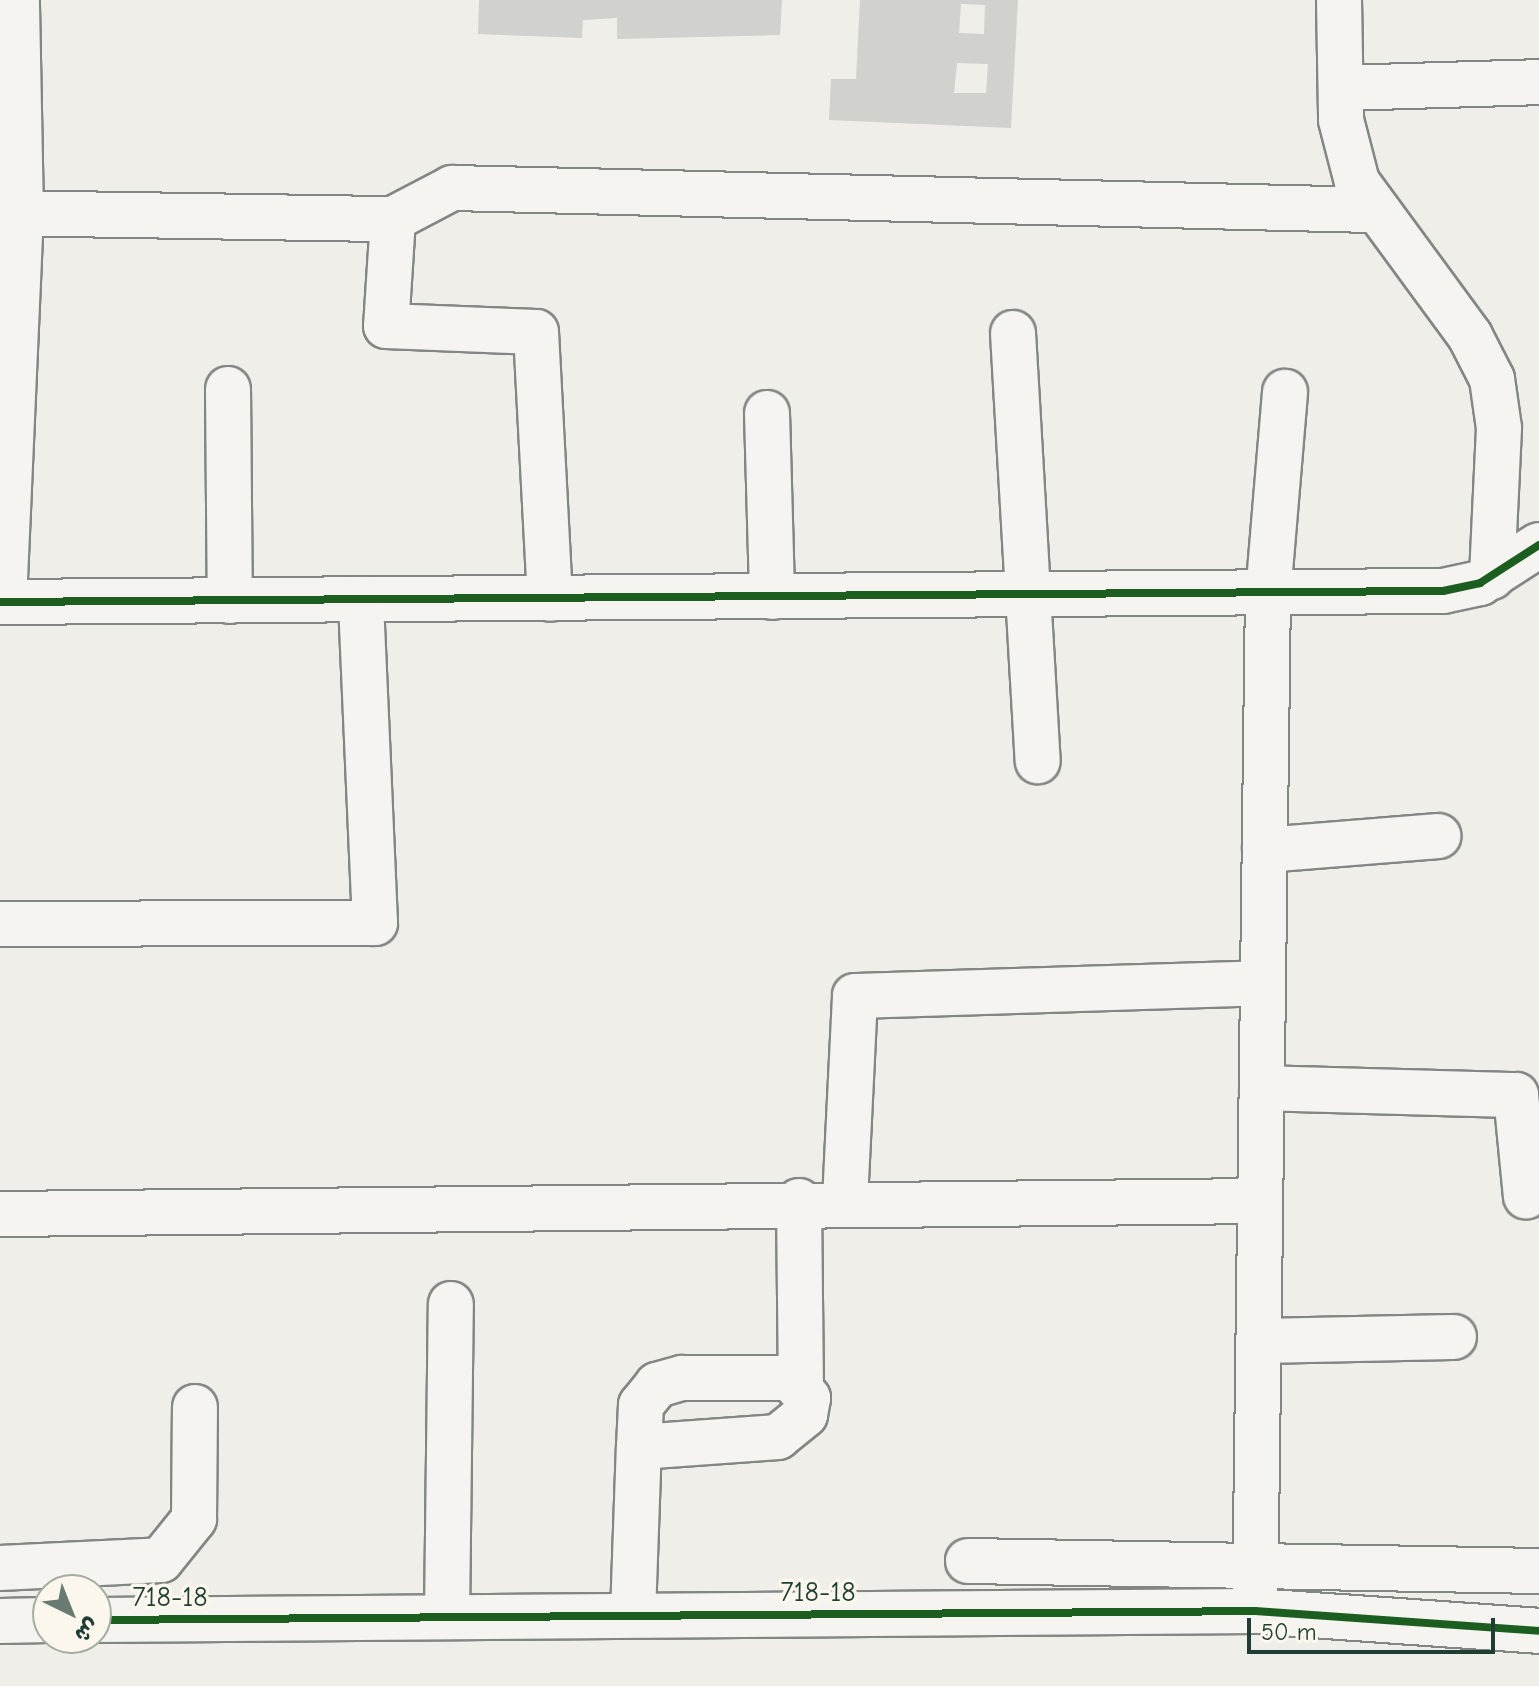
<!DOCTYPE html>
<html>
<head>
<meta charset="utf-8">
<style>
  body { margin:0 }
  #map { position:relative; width:1539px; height:1686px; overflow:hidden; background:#efeee8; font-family:"Comic Neue","Playpen Sans Arabic",sans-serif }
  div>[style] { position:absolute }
  .building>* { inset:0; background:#d1d1cd }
  .roads { filter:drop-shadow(2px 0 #828783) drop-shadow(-2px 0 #828783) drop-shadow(0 2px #828783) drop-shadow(0 -2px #828783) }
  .minor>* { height:44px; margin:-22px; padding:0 22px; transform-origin:22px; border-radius:22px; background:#f5f4f0 }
  .cycleway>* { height:8px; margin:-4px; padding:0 4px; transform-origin:4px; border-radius:4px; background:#1b5e20 }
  span { translate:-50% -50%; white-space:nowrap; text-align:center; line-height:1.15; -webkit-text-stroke:7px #fbf7ec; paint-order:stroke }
  .street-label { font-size:28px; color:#1f3d34 }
  .north { position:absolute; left:32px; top:1574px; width:80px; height:80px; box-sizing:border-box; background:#fbf7ec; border:2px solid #a3ada2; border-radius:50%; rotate:137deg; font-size:22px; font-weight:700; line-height:32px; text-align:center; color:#1f3d34 }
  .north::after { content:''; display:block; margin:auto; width:28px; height:36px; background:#687b73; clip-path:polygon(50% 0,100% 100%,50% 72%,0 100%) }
  .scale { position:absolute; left:1247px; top:1618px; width:248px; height:36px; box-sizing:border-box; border:4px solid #1f3d34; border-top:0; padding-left:10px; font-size:24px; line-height:28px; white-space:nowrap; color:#1f3d34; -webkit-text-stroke:6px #fbf7ec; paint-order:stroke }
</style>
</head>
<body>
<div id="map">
  <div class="building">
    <i style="clip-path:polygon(479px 0,782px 0,780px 35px,617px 39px,617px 18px,583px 20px,582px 38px,478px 34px)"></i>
    <i style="clip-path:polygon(evenodd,860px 0,1018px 0,1011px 128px,829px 120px,831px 79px,856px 79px,860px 0,961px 4px,985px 5px,984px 34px,959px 33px,961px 4px,860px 0,957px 63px,988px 64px,986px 93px,954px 93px,957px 63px)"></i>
  </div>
  <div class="roads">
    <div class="minor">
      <i style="left:1339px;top:0;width:120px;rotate:89deg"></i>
      <i style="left:1341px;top:120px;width:64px;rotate:75.5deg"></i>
      <i style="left:1357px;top:182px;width:191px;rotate:53.7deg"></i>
      <i style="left:1470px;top:336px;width:48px;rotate:62.9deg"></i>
      <i style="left:1492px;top:379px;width:49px;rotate:81.9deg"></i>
      <i style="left:1499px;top:428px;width:149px;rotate:92.7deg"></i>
      <i style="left:1341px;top:88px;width:198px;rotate:-1.7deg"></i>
      <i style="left:0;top:213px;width:393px;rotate:0.9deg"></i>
      <i style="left:393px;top:219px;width:67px;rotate:-27.7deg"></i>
      <i style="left:452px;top:188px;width:920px;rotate:1.37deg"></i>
      <i style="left:393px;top:219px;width:107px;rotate:93.7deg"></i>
      <i style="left:386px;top:326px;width:150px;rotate:2.3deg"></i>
      <i style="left:536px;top:332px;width:267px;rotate:87deg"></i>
      <i style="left:1013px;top:333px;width:429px;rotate:86.7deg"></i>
      <i style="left:228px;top:389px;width:212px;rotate:89.5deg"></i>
      <i style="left:767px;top:413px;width:184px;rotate:88.4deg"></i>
      <i style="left:0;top:602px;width:1443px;rotate:-0.44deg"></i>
      <i style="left:1443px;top:591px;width:38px;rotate:-12deg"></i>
      <i style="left:1480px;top:583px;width:70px;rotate:-32.8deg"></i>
      <i style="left:4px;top:602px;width:388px;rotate:-87.5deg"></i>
      <i style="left:21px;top:214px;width:214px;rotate:-91.1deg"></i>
      <i style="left:1265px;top:850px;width:174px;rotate:-4.6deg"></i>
      <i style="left:0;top:924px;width:375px;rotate:-0.2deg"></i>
      <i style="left:375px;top:923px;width:323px;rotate:-92.5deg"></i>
      <i style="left:1262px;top:1088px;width:254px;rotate:1.6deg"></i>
      <i style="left:1516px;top:1095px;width:102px;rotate:84.4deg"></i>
      <i style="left:799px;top:1201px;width:184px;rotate:89.4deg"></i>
      <i style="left:845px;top:1201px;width:205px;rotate:-87.2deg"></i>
      <i style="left:855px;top:996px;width:408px;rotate:-1.8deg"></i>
      <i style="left:0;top:1214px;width:1260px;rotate:-0.59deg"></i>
      <i style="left:1259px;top:1341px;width:195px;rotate:-1.2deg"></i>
      <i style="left:968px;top:1561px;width:571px;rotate:1deg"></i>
      <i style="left:0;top:1568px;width:161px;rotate:-2.8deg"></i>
      <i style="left:161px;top:1560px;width:53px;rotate:-51.2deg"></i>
      <i style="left:194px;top:1519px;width:112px;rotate:-89.5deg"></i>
      <i style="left:1255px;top:1611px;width:1016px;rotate:-89.27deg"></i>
      <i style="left:1268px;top:595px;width:204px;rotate:-85.2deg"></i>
      <i style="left:633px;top:1615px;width:168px;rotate:-88deg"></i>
      <i style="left:639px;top:1447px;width:42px;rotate:-87.3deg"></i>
      <i style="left:641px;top:1405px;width:26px;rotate:-51deg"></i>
      <i style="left:657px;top:1385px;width:26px;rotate:-16deg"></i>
      <i style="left:682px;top:1378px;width:108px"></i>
      <i style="left:790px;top:1378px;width:27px;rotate:48deg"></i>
      <i style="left:808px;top:1398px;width:17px;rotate:100deg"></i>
      <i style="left:805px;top:1415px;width:35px;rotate:141deg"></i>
      <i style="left:778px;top:1437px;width:139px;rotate:175.9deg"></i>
      <i style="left:447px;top:1617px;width:313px;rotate:-89.3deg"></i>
      <i style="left:96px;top:1620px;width:1159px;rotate:-0.44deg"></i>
      <i style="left:1255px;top:1611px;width:285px;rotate:4deg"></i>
      <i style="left:0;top:1621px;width:48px;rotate:-1.2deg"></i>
    </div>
  </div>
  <div class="cycleway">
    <i style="left:0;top:602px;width:1443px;rotate:-0.44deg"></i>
    <i style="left:1443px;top:591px;width:38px;rotate:-12deg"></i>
    <i style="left:1480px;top:583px;width:70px;rotate:-32.8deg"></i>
    <i style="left:96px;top:1620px;width:1159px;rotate:-0.44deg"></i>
    <i style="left:1255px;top:1611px;width:285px;rotate:4deg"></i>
  </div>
  <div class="street-label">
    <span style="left:818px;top:1592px">718-18</span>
    <span style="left:170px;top:1597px">718-18</span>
  </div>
  <div class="north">ش</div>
  <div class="scale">50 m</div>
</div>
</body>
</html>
